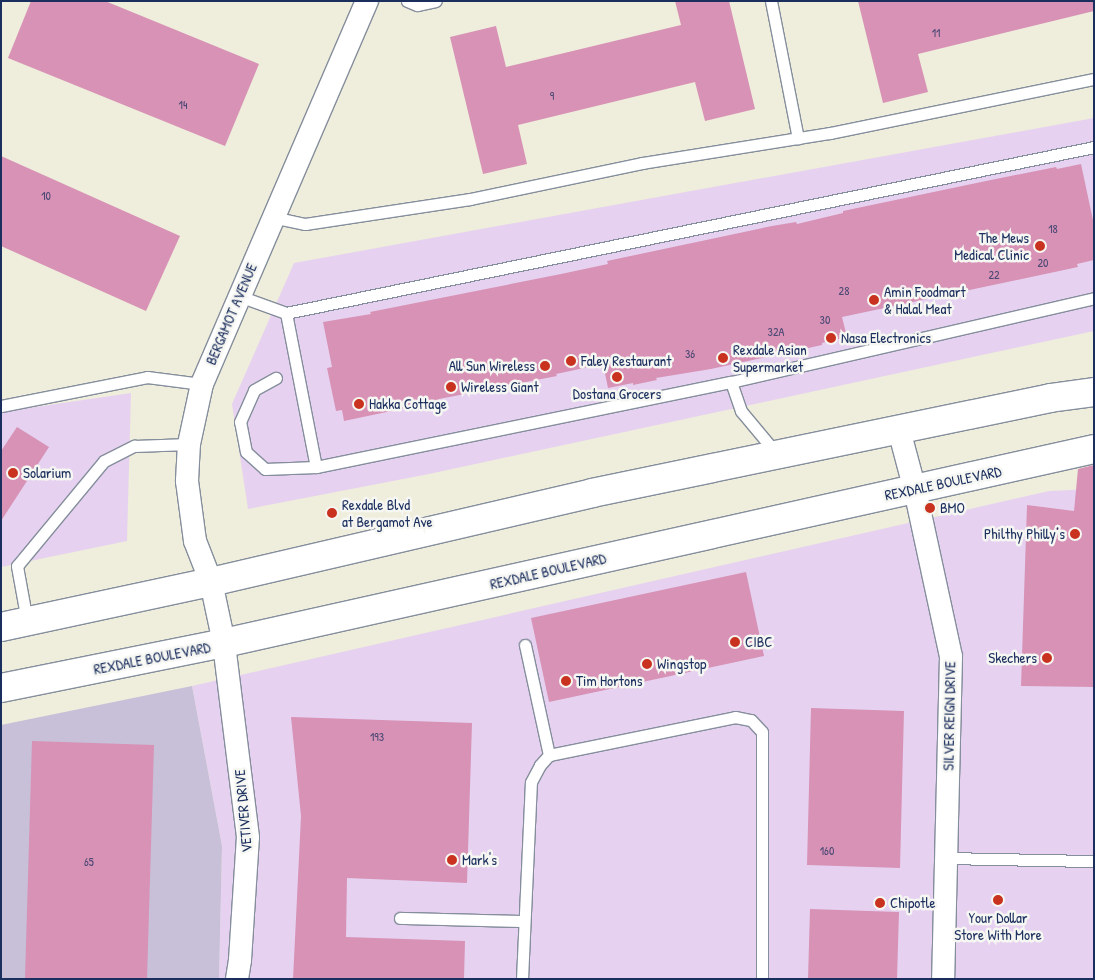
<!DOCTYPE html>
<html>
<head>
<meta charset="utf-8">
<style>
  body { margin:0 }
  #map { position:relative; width:1095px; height:980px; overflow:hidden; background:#efeddb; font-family:"Patrick Hand",sans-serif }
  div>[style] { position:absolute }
  .built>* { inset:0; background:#e6d2f0 }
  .industrial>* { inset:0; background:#c8bfd8 }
  .building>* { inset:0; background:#d792b6 }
  .roads { filter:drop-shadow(1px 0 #858e9c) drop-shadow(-1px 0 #858e9c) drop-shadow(0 1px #858e9c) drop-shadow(0 -1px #858e9c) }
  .service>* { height:11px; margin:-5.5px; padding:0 5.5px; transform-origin:5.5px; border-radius:5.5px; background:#fff }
  .minor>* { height:22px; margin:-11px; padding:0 11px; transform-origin:11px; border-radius:11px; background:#fff }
  .secondary>* { height:28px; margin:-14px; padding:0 14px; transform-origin:14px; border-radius:14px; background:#fff }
  .dots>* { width:14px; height:14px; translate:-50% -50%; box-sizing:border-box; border:2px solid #f6f6f2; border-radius:50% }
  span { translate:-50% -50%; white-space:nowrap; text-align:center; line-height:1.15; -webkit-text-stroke:5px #f6f6f2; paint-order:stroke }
  .number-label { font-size:12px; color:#4a4874 }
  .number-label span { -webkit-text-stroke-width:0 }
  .poi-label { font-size:15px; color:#1b2f5e }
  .right { translate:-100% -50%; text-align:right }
  .left { translate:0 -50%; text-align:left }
  .street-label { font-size:15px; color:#1b2f5e }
  .frame { position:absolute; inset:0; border:2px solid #1b2f5e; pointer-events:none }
</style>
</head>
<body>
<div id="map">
  <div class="built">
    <i style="clip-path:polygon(1094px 118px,1094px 331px,429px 474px,248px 509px,232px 404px,294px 263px)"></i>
    <i style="clip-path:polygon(131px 393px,127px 541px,1px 567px,1px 412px)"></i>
    <i style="clip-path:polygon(1094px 489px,1094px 979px,219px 979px,222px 846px,192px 686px,1049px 491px)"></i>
  </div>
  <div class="industrial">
    <i style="clip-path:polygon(192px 686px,222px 846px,219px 979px,1px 979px,1px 725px)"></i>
  </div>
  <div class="building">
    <i style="clip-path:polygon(31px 1px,105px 1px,259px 64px,225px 146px,8px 58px)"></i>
    <i style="clip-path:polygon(675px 1px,729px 1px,755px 109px,705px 121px,695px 82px,518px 125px,527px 164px,483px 174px,450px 37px,496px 26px,506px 67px,681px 25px)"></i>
    <i style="clip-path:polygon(858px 1px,1094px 1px,1094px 11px,918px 54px,928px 92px,883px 103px)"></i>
    <i style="clip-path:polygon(1px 156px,180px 236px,146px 311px,1px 246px)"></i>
    <i style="clip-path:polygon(1081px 164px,1094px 225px,1094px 260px,1077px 264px,1078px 267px,842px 317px,847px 337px,822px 343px,822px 345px,711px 369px,656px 378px,657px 380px,633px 385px,633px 383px,608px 388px,603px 364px,556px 374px,557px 376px,439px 399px,439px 401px,344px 421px,342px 410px,336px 411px,327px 368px,332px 367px,323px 322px,371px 314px,370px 312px,561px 274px,608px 264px,607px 261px,772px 226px,796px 222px,797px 224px,843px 213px,843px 211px,986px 181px,1056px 167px,1057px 169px)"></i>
    <i style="clip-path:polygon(17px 427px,49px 447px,1px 521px,1px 451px)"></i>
    <i style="clip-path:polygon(1094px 465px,1094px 687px,1021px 686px,1027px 505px,1074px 511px,1078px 469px)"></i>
    <i style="clip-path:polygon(746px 572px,764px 656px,549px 702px,531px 618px)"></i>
    <i style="clip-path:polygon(811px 708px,904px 711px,900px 868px,807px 865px)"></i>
    <i style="clip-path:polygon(291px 717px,472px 723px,467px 883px,347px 878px,346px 937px,465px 941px,464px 979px,293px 979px,301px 816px)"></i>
    <i style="clip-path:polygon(32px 741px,154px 745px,147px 979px,25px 979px)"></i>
    <i style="clip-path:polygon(810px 909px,899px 912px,897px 979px,808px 979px)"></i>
  </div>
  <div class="roads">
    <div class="service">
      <i style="left:407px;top:1px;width:11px;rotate:22deg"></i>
      <i style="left:417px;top:5px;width:19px;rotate:-12deg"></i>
      <i style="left:771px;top:1px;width:140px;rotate:78.9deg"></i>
      <i style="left:272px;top:217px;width:34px;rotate:12deg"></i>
      <i style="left:305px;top:224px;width:167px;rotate:-8.6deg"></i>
      <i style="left:470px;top:199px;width:176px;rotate:-11.8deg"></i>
      <i style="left:642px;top:163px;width:190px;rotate:-9.1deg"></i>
      <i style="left:830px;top:133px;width:269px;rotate:-11.6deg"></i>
      <i style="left:239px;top:296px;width:50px;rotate:19.9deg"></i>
      <i style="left:286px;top:313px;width:157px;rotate:79deg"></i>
      <i style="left:316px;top:467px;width:51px;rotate:177.8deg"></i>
      <i style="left:265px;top:469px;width:25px;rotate:-138deg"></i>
      <i style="left:246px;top:452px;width:31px;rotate:-101deg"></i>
      <i style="left:240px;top:422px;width:35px;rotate:-66deg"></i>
      <i style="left:254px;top:390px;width:25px;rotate:-29deg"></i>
      <i style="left:286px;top:313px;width:825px;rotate:-11.61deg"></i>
      <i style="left:731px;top:382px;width:31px;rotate:71deg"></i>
      <i style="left:741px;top:411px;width:56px;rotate:50.1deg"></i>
      <i style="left:1px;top:406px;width:149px;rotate:-11.2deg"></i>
      <i style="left:147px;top:377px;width:55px;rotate:7.3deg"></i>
      <i style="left:316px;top:467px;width:424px;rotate:-11.6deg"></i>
      <i style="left:731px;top:382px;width:373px;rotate:-13deg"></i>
      <i style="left:27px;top:621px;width:56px;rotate:-100.3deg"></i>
      <i style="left:17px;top:566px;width:136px;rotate:-50.4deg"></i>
      <i style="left:104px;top:461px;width:34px;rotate:-27deg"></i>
      <i style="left:134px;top:446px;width:55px;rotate:-2.1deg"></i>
      <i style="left:525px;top:645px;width:113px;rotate:77.7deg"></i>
      <i style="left:946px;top:858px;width:148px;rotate:1.2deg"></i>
      <i style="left:400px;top:918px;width:124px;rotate:1.4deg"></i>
      <i style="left:522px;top:979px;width:197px;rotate:-87.4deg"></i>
      <i style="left:531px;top:782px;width:19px;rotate:-62deg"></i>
      <i style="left:540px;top:765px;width:13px;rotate:-48deg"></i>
      <i style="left:549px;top:755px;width:190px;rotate:-11.5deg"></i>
      <i style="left:735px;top:717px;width:16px;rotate:11deg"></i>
      <i style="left:751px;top:720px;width:16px;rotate:47deg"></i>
      <i style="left:762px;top:732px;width:247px;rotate:90deg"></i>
    </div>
    <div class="minor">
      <i style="left:899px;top:430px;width:62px;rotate:75.1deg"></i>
      <i style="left:915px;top:490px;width:171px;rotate:77.8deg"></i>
      <i style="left:951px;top:657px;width:322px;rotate:91.4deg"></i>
      <i style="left:237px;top:979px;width:19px;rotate:-81deg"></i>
      <i style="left:240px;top:960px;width:123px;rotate:-86.3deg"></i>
      <i style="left:248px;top:837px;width:195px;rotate:-97.1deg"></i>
      <i style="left:224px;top:643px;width:62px;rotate:-102deg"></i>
      <i style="left:211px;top:582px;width:44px;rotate:-111.3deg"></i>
      <i style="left:195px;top:541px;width:61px;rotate:-97.6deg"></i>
      <i style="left:187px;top:481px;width:37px;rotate:-87deg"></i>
      <i style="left:189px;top:444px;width:61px;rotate:-77.8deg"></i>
      <i style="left:202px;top:384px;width:417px;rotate:-66.7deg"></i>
    </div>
    <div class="secondary">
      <i style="left:1px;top:627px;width:215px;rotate:-12.1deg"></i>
      <i style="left:211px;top:582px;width:391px;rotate:-13.1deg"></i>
      <i style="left:592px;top:493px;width:468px;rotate:-11.7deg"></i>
      <i style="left:1050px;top:398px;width:44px;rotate:-7.8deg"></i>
      <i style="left:1px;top:688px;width:227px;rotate:-11.4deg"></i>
      <i style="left:224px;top:643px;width:891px;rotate:-12.57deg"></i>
    </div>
  </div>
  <div class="dots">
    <i style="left:1040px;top:246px;background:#c8321e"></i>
    <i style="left:874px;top:300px;background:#c8321e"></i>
    <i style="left:831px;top:338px;background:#c8321e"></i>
    <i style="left:723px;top:358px;background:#c8321e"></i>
    <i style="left:571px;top:361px;background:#c8321e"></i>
    <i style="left:545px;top:366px;background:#c8321e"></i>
    <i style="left:617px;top:377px;background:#c8321e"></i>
    <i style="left:451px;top:387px;background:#c8321e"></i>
    <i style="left:359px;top:404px;background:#c8321e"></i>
    <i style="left:13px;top:473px;background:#c8321e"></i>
    <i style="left:930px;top:508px;background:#c8321e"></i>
    <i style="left:332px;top:513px;background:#c8321e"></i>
    <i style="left:1075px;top:534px;background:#c8321e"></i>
    <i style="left:735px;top:642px;background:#c8321e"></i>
    <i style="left:1047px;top:658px;background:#c8321e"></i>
    <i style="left:647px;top:664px;background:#c8321e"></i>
    <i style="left:566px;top:681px;background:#c8321e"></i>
    <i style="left:452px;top:860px;background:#c8321e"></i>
    <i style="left:998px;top:900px;background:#c8321e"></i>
    <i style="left:880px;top:903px;background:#c8321e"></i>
  </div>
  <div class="number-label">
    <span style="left:936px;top:33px">11</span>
    <span style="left:552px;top:96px">9</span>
    <span style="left:183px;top:105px">14</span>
    <span style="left:46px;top:196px">10</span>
    <span style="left:1053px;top:229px">18</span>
    <span style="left:1043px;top:263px">20</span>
    <span style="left:994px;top:275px">22</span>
    <span style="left:844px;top:291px">28</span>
    <span style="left:825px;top:320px">30</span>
    <span style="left:776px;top:332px">32A</span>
    <span style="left:690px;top:354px">36</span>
    <span style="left:377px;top:737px">193</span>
    <span style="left:827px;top:851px">160</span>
    <span style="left:89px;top:862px">65</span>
  </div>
  <div class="poi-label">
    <span class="right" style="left:1029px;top:246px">The Mews<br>Medical Clinic</span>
    <span class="left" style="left:884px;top:300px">Amin Foodmart<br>&amp; Halal Meat</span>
    <span class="left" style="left:841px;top:338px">Nasa Electronics</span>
    <span class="left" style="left:733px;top:358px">Rexdale Asian<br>Supermarket</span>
    <span class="left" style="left:581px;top:361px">Faley Restaurant</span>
    <span class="right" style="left:535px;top:366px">All Sun Wireless</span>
    <span class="left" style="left:461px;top:387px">Wireless Giant</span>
    <span style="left:617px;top:394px">Dostana Grocers</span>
    <span class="left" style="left:369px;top:404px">Hakka Cottage</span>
    <span class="left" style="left:23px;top:473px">Solarium</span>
    <span class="left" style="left:342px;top:513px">Rexdale Blvd<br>at Bergamot Ave</span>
    <span class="left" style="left:940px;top:508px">BMO</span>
    <span class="right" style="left:1065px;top:534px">Philthy Philly’s</span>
    <span class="left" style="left:745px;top:642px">CIBC</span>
    <span class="right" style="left:1037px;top:658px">Skechers</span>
    <span class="left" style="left:657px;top:664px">Wingstop</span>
    <span class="left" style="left:576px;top:681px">Tim Hortons</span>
    <span class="left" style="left:462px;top:860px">Mark's</span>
    <span class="left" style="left:890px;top:903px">Chipotle</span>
    <span style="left:998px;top:926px">Your Dollar<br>Store With More</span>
  </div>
  <div class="street-label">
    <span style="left:231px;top:314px;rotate:-67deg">BERGAMOT AVENUE</span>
    <span style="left:943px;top:483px;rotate:-12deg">REXDALE BOULEVARD</span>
    <span style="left:548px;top:571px;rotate:-13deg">REXDALE BOULEVARD</span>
    <span style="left:152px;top:658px;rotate:-11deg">REXDALE BOULEVARD</span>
    <span style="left:949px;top:716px;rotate:-89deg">SILVER REIGN DRIVE</span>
    <span style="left:243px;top:811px;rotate:-95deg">VETIVER DRIVE</span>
  </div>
  <div class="frame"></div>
</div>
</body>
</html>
